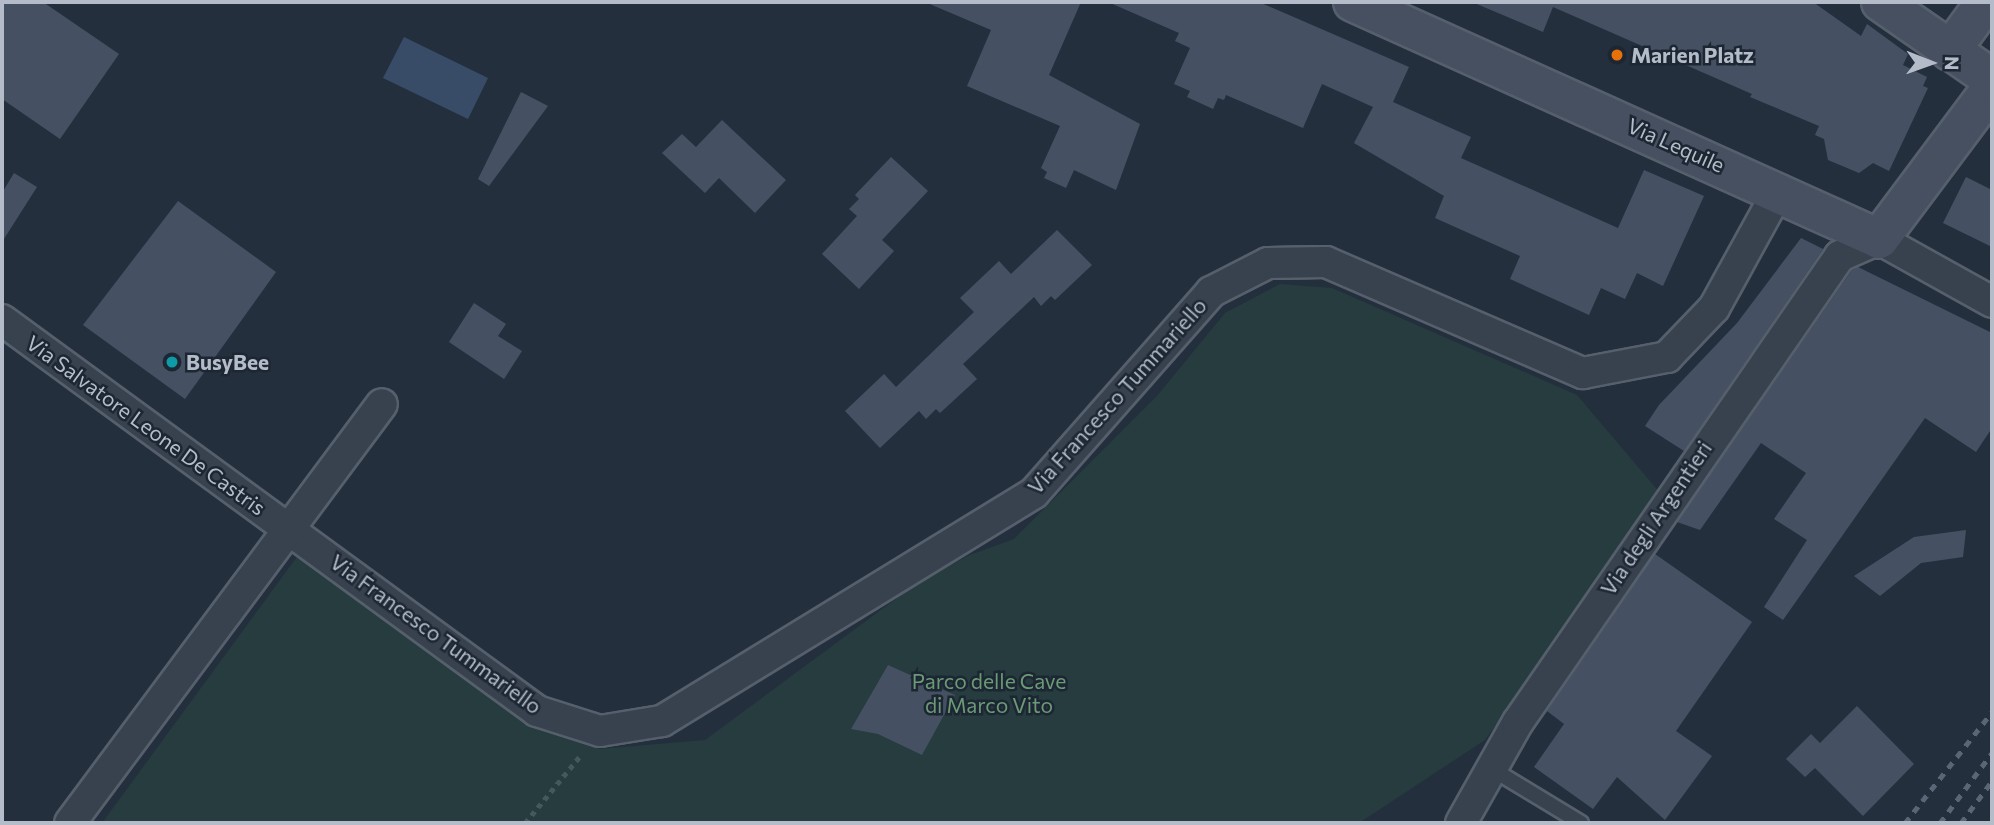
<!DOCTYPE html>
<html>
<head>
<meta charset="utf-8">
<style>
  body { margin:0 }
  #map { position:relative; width:1994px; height:825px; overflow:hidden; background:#242f3e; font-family:Commissioner,sans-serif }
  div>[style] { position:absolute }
  .green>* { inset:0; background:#263c3f }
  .water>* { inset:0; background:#394c67 }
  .building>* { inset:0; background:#455162 }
  .path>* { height:4.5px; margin-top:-2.25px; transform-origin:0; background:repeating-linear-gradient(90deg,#44595c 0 5px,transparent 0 10px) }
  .roads { filter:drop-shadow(2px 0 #565f6c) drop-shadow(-2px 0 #565f6c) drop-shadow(0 2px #565f6c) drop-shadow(0 -2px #565f6c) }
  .service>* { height:14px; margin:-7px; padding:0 7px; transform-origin:7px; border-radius:7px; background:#38414e }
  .minor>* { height:30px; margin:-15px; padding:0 15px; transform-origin:15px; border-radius:15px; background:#38414e }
  .secondary>* { height:38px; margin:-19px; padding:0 19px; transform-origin:19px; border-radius:19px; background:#465061 }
  .rail>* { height:5px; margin-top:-2.5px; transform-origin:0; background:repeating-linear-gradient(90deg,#5a6575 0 7px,transparent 0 14px) }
  .dots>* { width:19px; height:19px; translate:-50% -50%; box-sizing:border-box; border:4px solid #1d2633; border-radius:50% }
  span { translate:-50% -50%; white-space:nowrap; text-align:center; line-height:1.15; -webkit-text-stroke:5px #1d2633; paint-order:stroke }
  .poi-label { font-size:21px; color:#b4bcc9; font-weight:700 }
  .left { translate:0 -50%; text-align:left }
  .street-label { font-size:21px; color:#b4bcc9 }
  .park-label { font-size:21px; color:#6b9a76 }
  .frame { position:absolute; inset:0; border:4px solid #b4bcc9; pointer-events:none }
  .north { position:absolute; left:1896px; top:28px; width:70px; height:70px; -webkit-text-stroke:5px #1d2633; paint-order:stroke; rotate:91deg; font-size:19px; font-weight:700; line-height:28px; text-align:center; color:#b4bcc9 }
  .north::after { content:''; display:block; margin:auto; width:24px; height:32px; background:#b4bcc9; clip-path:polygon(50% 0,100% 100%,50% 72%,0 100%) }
</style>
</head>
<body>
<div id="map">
  <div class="green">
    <i style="clip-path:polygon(1280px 284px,1332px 288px,1577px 395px,1661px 494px,1485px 740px,1359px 823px,102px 823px,299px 554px,527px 720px,600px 749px,705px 740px,912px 587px,967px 556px,1014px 539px,1157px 396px,1225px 313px)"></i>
  </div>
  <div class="water">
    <i style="clip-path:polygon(404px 37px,488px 78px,468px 119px,383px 78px)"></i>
  </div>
  <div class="building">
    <i style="clip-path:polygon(2px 2px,43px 2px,119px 54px,60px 139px,2px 99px)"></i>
    <i style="clip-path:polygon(925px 2px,1081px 2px,1049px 75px,1140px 124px,1116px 190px,1074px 170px,1066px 188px,1044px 178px,1047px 172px,1041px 168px,1060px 126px,967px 86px,991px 30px)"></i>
    <i style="clip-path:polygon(1108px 2px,1259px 2px,1409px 67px,1393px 102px,1471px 137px,1461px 158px,1618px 228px,1644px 170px,1704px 196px,1663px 286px,1637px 273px,1625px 299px,1601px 288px,1589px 315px,1510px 279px,1520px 256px,1435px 218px,1444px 196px,1354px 143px,1373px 107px,1322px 84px,1303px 128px,1226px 95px,1224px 100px,1218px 98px,1213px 109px,1187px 97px,1190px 91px,1174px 84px,1190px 48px,1175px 41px,1179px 33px)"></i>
    <i style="clip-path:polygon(1472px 2px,1813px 2px,1861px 36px,1867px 24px,1908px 54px,1903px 65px,1927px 77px,1923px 86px,1928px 88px,1889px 171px,1873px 163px,1859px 173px,1828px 160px,1824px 139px,1815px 135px,1819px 126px,1750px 97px,1752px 94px,1553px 7px,1543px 32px)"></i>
    <i style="clip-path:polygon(521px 92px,548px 106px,489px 186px,478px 179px)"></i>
    <i style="clip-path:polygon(722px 120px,786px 180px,755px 213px,719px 178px,705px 193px,662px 153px,682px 134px,696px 147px)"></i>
    <i style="clip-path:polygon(891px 157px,928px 191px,882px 240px,894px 251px,859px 289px,822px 254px,857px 216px,849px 209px,859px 199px,855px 195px)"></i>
    <i style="clip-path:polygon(14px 173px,37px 187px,2px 242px,2px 193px)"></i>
    <i style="clip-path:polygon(1966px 177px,1992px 190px,1992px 247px,1943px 223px)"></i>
    <i style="clip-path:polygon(178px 201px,276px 272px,185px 399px,83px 325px)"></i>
    <i style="clip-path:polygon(1057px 230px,1092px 265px,1055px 300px,1051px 296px,1041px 306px,1034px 297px,963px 364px,977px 379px,940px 413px,936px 409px,926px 419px,919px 411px,880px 448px,845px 411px,884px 374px,896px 387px,974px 312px,960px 298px,999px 261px,1011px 274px)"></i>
    <i style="clip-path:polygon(1801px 238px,1823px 249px,1684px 451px,1645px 426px,1659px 405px,1737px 323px)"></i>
    <i style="clip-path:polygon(1858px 267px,1992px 333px,1992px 428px,1976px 452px,1925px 418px,1783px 620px,1764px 607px,1807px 540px,1774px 519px,1806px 473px,1761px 443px,1700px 530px,1677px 522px,1852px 270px)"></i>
    <i style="clip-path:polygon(474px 303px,506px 324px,498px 336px,522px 351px,504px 379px,449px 342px)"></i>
    <i style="clip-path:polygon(1966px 530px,1963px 557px,1921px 563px,1880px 596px,1854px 576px,1914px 537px)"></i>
    <i style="clip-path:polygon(1655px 554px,1752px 622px,1676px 731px,1712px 756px,1665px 820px,1617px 777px,1593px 809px,1534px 767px,1564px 724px,1547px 711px)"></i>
    <i style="clip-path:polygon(888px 665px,955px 695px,922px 755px,878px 734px,851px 729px)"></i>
    <i style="clip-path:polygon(1857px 706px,1914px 764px,1863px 816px,1815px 768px,1805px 777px,1786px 759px,1811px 734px,1820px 743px)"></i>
  </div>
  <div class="path">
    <i style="left:525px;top:823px;width:87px;rotate:-50.6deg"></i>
  </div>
  <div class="roads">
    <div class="service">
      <i style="left:1492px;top:769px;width:104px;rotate:31.2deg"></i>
    </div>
    <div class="minor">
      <i style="left:2px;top:320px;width:663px;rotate:36.16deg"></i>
      <i style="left:537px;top:711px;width:66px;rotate:17.6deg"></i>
      <i style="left:600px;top:731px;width:63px;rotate:-9.2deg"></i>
      <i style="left:662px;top:721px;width:436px;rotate:-31.5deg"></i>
      <i style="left:1034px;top:493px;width:268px;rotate:-48.6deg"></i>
      <i style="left:1211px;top:292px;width:64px;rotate:-27deg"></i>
      <i style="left:1268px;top:263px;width:58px;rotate:-1deg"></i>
      <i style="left:1326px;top:262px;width:280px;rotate:23.4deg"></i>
      <i style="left:1583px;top:373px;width:86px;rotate:-10.8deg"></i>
      <i style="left:1667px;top:357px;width:68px;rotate:-46.2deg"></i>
      <i style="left:1714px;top:308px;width:135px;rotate:-61.2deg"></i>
      <i style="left:70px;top:823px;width:522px;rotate:-53.33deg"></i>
      <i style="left:1461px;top:823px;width:116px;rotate:-60.6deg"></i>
      <i style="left:1518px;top:722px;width:566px;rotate:-55.36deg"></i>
      <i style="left:1840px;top:256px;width:43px;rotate:-23.6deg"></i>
      <i style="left:1879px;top:239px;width:129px;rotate:29.1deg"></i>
    </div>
    <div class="secondary">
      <i style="left:1353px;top:2px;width:577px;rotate:24.25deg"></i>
      <i style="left:1879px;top:239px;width:189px;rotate:-53.2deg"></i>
      <i style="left:1881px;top:2px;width:135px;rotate:34.7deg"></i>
      <i style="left:1950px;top:51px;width:61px;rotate:-53.7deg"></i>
    </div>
  </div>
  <div class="rail">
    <i style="left:1905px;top:823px;width:141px;rotate:-51.9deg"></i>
    <i style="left:1940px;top:823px;width:87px;rotate:-53.4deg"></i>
    <i style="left:1961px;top:823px;width:52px;rotate:-53.6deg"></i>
  </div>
  <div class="dots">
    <i style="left:1617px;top:55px;background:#e8710a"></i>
    <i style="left:172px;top:362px;background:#0f9aa8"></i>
  </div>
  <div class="poi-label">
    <span class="left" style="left:1631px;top:55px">Marien Platz</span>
    <span class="left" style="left:186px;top:362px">BusyBee</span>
  </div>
  <div class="street-label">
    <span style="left:1676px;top:145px;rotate:24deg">Via Lequile</span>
    <span style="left:1117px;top:396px;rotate:-48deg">Via Francesco Tummariello</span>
    <span style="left:146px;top:425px;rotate:36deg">Via Salvatore Leone De Castris</span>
    <span style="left:1656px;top:518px;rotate:-56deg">Via degli Argentieri</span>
    <span style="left:436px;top:634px;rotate:36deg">Via Francesco Tummariello</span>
  </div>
  <div class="park-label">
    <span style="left:989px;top:693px">Parco delle Cave<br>di Marco Vito</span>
  </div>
  <div class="frame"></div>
  <div class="north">N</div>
</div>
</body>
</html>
